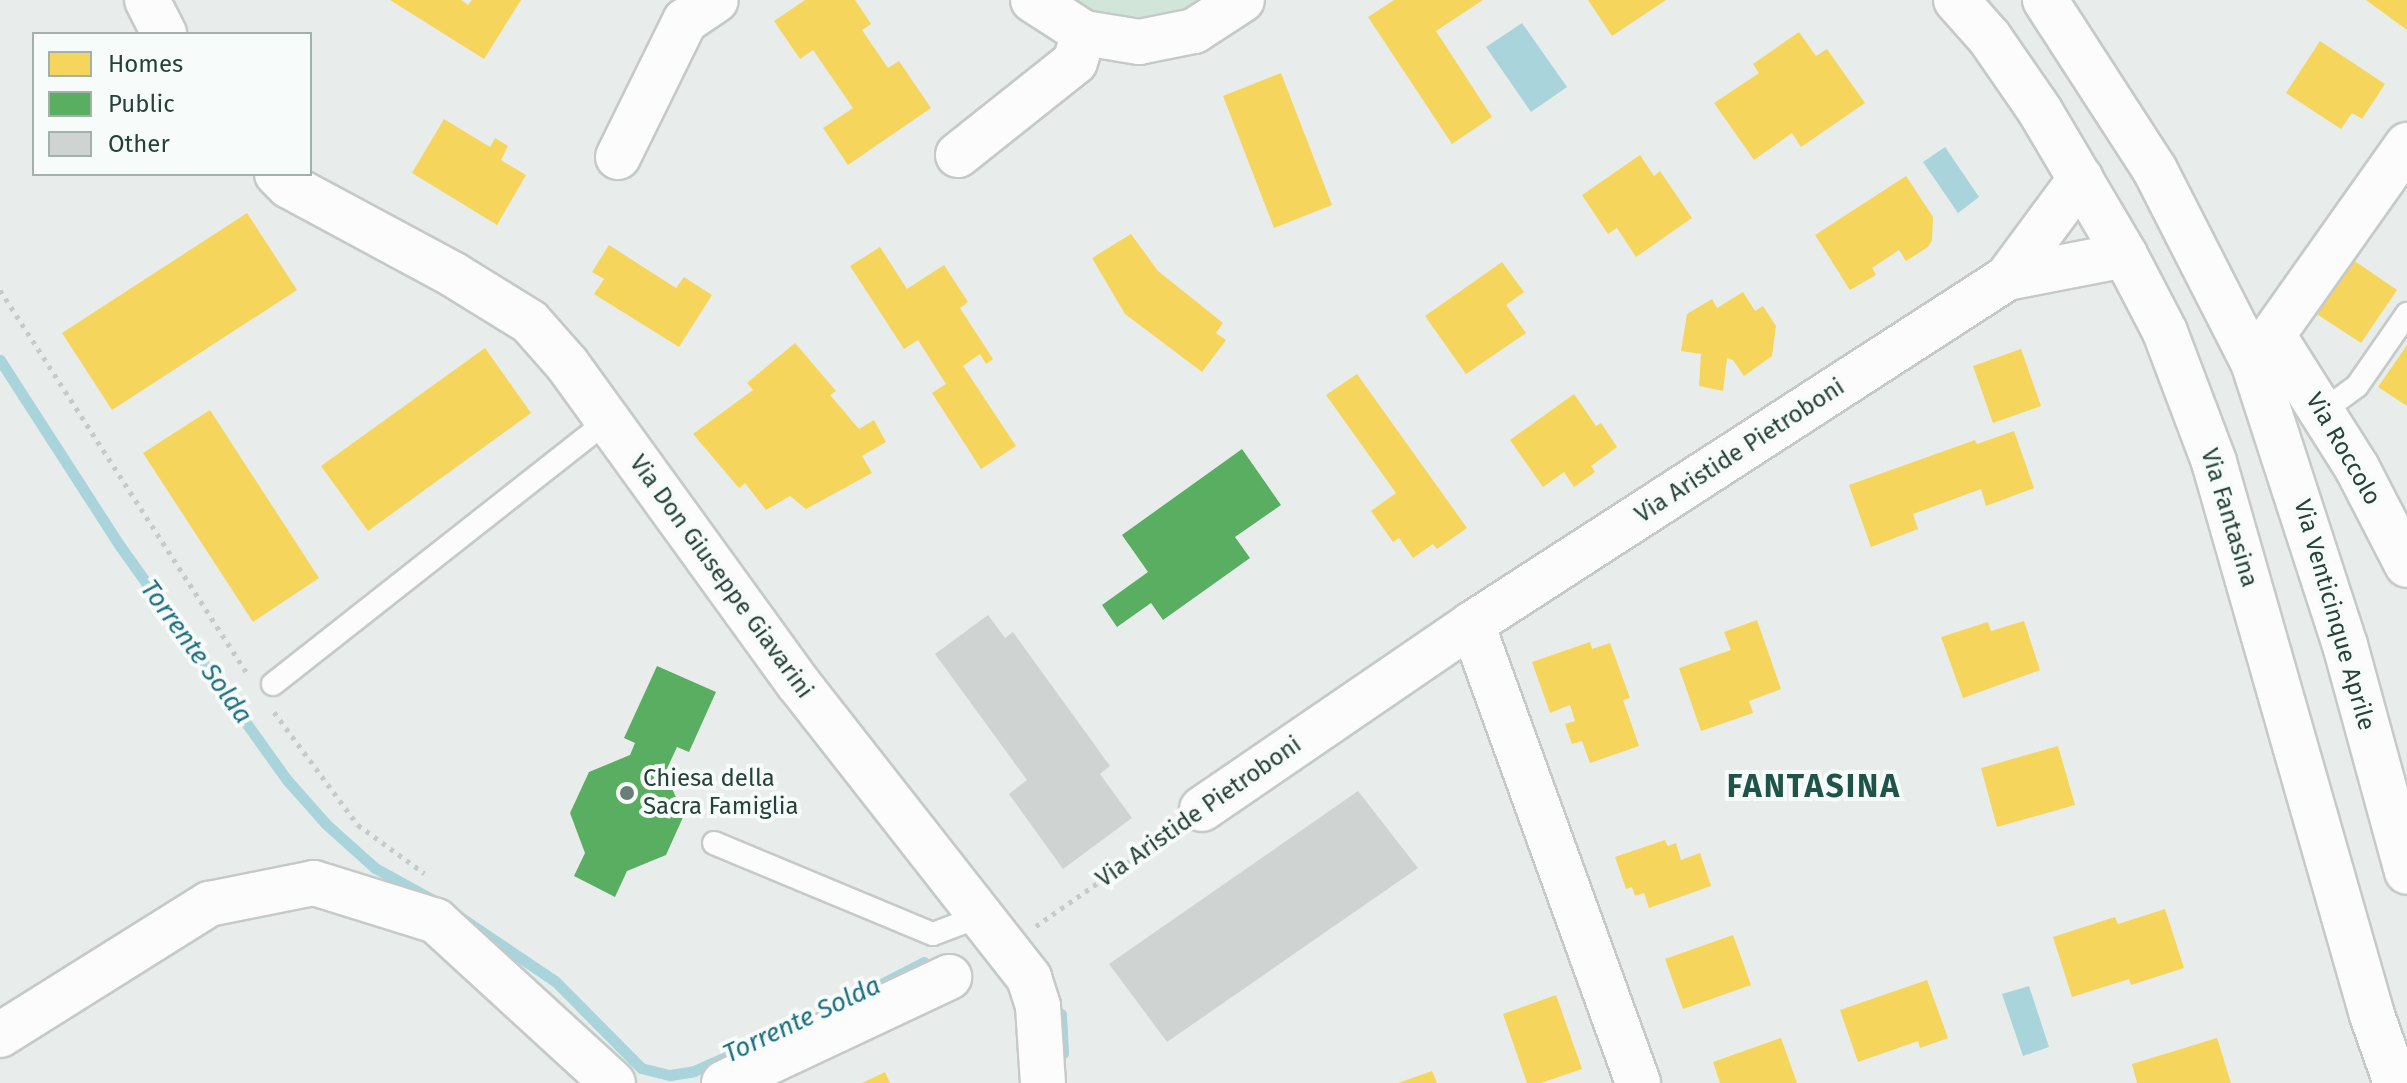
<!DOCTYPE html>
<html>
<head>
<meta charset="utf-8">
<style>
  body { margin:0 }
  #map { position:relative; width:2407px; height:1083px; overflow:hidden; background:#e8edeb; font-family:"Fira Sans",sans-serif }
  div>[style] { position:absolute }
  .green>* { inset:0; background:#d1e6d8 }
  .water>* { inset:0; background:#a9d4db }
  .homes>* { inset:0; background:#f6d55c }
  .public>* { inset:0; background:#5aae61 }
  .stream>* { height:11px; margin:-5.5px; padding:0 5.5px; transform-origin:5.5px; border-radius:5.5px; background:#a9d4db }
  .building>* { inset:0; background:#cfd4d2 }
  .path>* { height:5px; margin-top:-2.5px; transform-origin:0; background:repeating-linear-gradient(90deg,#c3ccca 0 4px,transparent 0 10px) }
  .roads { filter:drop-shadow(2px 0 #c5cac8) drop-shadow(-2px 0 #c5cac8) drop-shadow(0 2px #c5cac8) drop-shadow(0 -2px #c5cac8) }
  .service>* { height:22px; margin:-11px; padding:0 11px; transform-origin:11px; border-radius:11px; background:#fcfcfc }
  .minor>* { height:44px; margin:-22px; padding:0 22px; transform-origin:22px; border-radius:22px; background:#fcfcfc }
  .tertiary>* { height:44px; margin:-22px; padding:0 22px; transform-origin:22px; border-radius:22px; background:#fcfcfc }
  .dots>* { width:22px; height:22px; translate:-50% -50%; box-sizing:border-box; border:4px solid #f7fbf9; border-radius:50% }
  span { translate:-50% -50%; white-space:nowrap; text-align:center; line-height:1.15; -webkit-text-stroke:8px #f7fbf9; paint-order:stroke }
  .street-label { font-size:24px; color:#24423a }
  .poi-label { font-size:24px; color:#24423a }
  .left { translate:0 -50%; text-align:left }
  .water-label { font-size:26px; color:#1c6f80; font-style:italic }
  .district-label { font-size:32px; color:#1f5548; font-weight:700; letter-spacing:2px }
  .legend { position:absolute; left:32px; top:32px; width:280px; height:144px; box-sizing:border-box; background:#f7fbf9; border:2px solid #a3b1ad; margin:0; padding:10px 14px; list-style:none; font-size:24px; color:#24423a }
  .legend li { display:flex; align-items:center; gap:16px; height:40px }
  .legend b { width:40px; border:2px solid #a3b1ad }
</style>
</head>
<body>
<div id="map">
  <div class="green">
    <i style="clip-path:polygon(1064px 0,1212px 0,1162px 22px,1115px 22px)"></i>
  </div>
  <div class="water">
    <i style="clip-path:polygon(1522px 23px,1567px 87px,1531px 112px,1486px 47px)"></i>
    <i style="clip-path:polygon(1945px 147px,1979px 197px,1958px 213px,1923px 162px)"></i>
    <i style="clip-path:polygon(2029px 986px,2049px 1047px,2023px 1056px,2002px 994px)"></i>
  </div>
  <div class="homes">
    <i style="clip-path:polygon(390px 0,461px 0,468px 5px,472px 0,521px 0,484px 59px)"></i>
    <i style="clip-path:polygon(805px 0,855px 0,871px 24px,862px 30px,888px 68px,899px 61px,931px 108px,848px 165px,823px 128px,853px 108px,813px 50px,800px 59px,774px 21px)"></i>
    <i style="clip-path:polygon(1394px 0,1483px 0,1436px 31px,1492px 117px,1452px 144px,1368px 17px)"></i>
    <i style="clip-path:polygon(1588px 0,1666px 0,1612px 36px)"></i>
    <i style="clip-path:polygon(2366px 0,2407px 0,2407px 30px)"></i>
    <i style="clip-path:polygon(1799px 32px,1816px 56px,1827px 49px,1865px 103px,1801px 147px,1792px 133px,1754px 160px,1714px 103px,1759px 73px,1753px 64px)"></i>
    <i style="clip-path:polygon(2320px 41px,2385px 84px,2362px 119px,2352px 113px,2341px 129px,2286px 93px)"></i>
    <i style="clip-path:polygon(1281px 73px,1332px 205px,1274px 228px,1223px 96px)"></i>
    <i style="clip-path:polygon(444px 119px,490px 147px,495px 138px,508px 146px,501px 160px,526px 175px,497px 225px,412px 173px)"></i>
    <i style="clip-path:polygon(1640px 155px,1654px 176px,1660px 171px,1692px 218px,1636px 257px,1617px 228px,1608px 234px,1582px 195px)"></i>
    <i style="clip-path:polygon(1906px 176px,1933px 217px,1932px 240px,1928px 247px,1906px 261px,1899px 250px,1872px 268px,1876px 275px,1850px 290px,1815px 235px)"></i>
    <i style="clip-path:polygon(247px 213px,297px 290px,112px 410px,62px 333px)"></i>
    <i style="clip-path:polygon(1131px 234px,1158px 271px,1223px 323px,1216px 333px,1226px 340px,1202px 372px,1125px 314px,1092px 258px)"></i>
    <i style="clip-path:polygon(609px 245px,676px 288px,684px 277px,712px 295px,679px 347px,594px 294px,604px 279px,592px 272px)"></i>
    <i style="clip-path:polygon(880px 247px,907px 289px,944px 265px,968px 302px,960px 308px,993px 359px,986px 364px,980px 354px,963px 366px,1016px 446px,981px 469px,932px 393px,946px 384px,918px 340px,904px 349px,850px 266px)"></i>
    <i style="clip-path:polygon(2346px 255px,2397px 290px,2361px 343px,2309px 309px)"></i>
    <i style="clip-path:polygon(1502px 262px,1524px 292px,1506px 305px,1526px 333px,1466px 374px,1425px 316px)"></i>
    <i style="clip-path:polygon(1743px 292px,1755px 311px,1763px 306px,1776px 326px,1772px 356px,1744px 376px,1733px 360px,1727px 358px,1723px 391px,1699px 386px,1701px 354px,1681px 351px,1687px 314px,1712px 299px,1717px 308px)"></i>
    <i style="clip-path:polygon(795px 343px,836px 391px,830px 395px,859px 429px,874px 420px,886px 442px,862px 456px,872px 473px,806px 509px,790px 496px,766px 510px,745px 483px,739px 488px,693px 434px,753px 390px,747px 383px)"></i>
    <i style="clip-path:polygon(2407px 345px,2407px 406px,2378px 387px)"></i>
    <i style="clip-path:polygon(485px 348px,531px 413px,368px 531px,321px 466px)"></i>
    <i style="clip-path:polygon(2021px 349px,2041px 406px,1993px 423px,1973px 366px)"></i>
    <i style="clip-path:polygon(1357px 374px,1467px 528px,1437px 549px,1433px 544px,1413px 558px,1399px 538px,1393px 542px,1371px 511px,1396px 493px,1326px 395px)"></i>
    <i style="clip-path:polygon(1574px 394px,1596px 426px,1601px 423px,1617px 447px,1591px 466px,1595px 472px,1574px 487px,1564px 472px,1543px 487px,1510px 440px)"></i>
    <i style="clip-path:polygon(210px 410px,319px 578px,253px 622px,143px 453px)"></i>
    <i style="clip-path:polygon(2014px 431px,2034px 488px,1986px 506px,1981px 489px,1913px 514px,1918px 529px,1871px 547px,1849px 485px,1975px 440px,1977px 444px)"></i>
    <i style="clip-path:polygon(1757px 620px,1781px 689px,1749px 701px,1753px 713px,1701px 731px,1679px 668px,1731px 650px,1724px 632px)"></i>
    <i style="clip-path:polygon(2024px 621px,2040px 670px,1963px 698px,1941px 637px,1988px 622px,1991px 631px)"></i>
    <i style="clip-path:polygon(1590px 642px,1592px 649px,1610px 643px,1630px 698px,1623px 700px,1639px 746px,1590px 763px,1582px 741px,1572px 744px,1565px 724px,1575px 721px,1570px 705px,1550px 713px,1532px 662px)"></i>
    <i style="clip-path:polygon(2058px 746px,2075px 805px,1997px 827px,1981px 768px)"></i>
    <i style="clip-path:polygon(1665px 840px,1668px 846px,1676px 843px,1681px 860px,1700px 853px,1711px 886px,1649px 908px,1644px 893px,1635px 896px,1632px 887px,1626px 889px,1615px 857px)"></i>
    <i style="clip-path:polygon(2165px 909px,2184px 968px,2131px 985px,2129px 979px,2072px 997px,2053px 937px,2115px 917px,2118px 924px)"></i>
    <i style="clip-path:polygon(1733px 935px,1751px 985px,1683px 1009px,1665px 959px)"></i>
    <i style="clip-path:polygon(1927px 980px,1948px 1038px,1920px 1048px,1918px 1041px,1858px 1062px,1840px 1010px)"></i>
    <i style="clip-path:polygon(1556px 995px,1582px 1069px,1541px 1083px,1527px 1083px,1503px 1014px)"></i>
    <i style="clip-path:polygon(1781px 1038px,1797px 1083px,1720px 1083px,1713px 1062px)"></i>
    <i style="clip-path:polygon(2217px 1038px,2231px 1083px,2137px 1083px,2132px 1064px)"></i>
    <i style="clip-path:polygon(1432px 1071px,1437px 1083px,1398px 1083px)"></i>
    <i style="clip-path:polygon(885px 1072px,890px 1083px,862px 1083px)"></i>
  </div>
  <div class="public">
    <i style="clip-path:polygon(1242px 449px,1281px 505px,1235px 537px,1250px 558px,1163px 620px,1151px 603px,1117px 627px,1102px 605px,1148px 572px,1122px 535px)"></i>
    <i style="clip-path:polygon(657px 666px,716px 692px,689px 752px,677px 747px,665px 773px,684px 815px,666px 855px,627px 871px,615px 897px,574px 876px,585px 853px,570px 813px,589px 772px,630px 755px,635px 743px,624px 738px)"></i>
  </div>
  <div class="stream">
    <i style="left:0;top:360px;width:221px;rotate:57.2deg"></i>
    <i style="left:120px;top:546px;width:287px;rotate:54.5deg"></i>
    <i style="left:287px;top:780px;width:59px;rotate:48.4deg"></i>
    <i style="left:326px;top:824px;width:66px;rotate:41.9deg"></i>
    <i style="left:375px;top:868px;width:66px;rotate:28.9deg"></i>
    <i style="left:463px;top:919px;width:111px;rotate:34deg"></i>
    <i style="left:555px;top:981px;width:122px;rotate:45.3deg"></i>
    <i style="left:641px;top:1068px;width:30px;rotate:14deg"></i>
    <i style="left:670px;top:1075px;width:24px;rotate:-9deg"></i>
    <i style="left:694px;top:1071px;width:91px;rotate:-24deg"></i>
    <i style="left:858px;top:996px;width:74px;rotate:-27.3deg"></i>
    <i style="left:1061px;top:1014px;width:39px;rotate:87deg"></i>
  </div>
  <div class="building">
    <i style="clip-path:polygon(988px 615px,1005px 638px,1013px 632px,1110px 766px,1100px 774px,1132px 818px,1063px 869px,1009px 794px,1027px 780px,935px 654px)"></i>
    <i style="clip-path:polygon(1358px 791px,1418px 868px,1167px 1042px,1109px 964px)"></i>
  </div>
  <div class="path">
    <i style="left:0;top:290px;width:457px;rotate:57.2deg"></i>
    <i style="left:274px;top:712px;width:141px;rotate:53.4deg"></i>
    <i style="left:358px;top:825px;width:82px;rotate:36deg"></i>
    <i style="left:1036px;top:926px;width:166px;rotate:-34.9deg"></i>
  </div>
  <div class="roads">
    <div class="service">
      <i style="left:2323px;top:411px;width:42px;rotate:-36.3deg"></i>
      <i style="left:2357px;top:386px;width:88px;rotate:-55.2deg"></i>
      <i style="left:273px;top:684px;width:425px;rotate:-38.2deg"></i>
      <i style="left:714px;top:843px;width:237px;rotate:22.6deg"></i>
      <i style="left:933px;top:934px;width:51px;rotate:-20.6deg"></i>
    </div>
    <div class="minor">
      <i style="left:147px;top:0;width:38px;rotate:63deg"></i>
      <i style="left:1033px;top:0;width:61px;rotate:32.9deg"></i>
      <i style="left:1084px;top:33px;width:56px;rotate:9.3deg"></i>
      <i style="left:1139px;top:42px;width:56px;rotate:-11.3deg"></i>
      <i style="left:1194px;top:31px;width:57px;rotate:-32.9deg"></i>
      <i style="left:1956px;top:0;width:50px;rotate:48.3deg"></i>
      <i style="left:1989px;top:37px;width:90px;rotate:55.4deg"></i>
      <i style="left:2040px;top:111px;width:167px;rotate:59.4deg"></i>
      <i style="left:2125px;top:255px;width:87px;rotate:62.5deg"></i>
      <i style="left:2165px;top:332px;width:139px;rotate:69.3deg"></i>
      <i style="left:2214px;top:462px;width:575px;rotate:74.05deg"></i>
      <i style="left:2372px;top:1015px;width:72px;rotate:70.6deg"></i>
      <i style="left:958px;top:155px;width:149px;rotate:-38.5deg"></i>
      <i style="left:1075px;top:62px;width:30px;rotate:-73deg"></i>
      <i style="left:618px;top:157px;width:152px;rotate:-63.8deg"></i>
      <i style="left:685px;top:21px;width:37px;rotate:-34deg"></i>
      <i style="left:277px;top:174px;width:17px;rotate:45deg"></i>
      <i style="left:289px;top:186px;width:187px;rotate:28.3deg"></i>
      <i style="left:454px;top:275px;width:89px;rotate:31.7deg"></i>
      <i style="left:530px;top:322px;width:56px;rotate:48.6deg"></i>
      <i style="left:567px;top:364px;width:394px;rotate:54.1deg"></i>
      <i style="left:798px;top:683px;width:375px;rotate:51.9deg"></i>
      <i style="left:1029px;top:978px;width:29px;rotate:72deg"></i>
      <i style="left:1038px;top:1006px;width:77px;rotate:86.3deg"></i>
      <i style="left:2007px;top:278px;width:120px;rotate:-11deg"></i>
      <i style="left:2273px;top:335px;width:157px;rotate:57.7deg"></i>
      <i style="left:2357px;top:468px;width:109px;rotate:62.7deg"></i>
      <i style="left:2257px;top:357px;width:260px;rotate:-54.7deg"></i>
      <i style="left:1472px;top:624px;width:488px;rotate:70.1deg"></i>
      <i style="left:1202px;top:809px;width:327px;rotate:-34.4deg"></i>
      <i style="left:1472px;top:624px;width:637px;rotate:-32.89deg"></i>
      <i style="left:2007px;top:278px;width:124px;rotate:-53.5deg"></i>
      <i style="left:0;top:1035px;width:247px;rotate:-32.1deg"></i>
      <i style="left:209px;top:904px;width:107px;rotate:-11.3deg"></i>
      <i style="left:314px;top:883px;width:128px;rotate:17.3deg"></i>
      <i style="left:436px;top:921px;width:240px;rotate:42.5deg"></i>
      <i style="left:724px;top:1083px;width:249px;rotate:-25.2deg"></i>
    </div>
    <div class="tertiary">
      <i style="left:2045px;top:0;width:202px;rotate:57.1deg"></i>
      <i style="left:2155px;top:170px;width:216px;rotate:63deg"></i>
      <i style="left:2253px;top:362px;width:298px;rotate:72deg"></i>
      <i style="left:2345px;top:645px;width:235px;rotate:74.7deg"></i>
    </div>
  </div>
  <div class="dots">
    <i style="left:627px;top:793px;background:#697e78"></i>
  </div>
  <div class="street-label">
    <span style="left:2343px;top:449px;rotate:60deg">Via Roccolo</span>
    <span style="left:1740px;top:451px;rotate:-33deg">Via Aristide Pietroboni</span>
    <span style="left:2229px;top:518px;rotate:73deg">Via Fantasina</span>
    <span style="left:721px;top:577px;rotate:54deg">Via Don Giuseppe Giavarini</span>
    <span style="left:2334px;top:615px;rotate:74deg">Via Venticinque Aprile</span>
    <span style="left:1199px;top:812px;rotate:-35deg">Via Aristide Pietroboni</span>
  </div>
  <div class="poi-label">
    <span class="left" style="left:643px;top:793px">Chiesa della<br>Sacra Famiglia</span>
  </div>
  <div class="water-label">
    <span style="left:196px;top:652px;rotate:54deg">Torrente Solda</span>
    <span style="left:802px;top:1020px;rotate:-25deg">Torrente Solda</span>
  </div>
  <div class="district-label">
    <span style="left:1814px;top:786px">FANTASINA</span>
  </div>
  <ul class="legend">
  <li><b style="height:22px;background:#f6d55c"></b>Homes</li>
  <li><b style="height:22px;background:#5aae61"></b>Public</li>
  <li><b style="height:22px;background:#cfd4d2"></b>Other</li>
  </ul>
</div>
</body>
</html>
